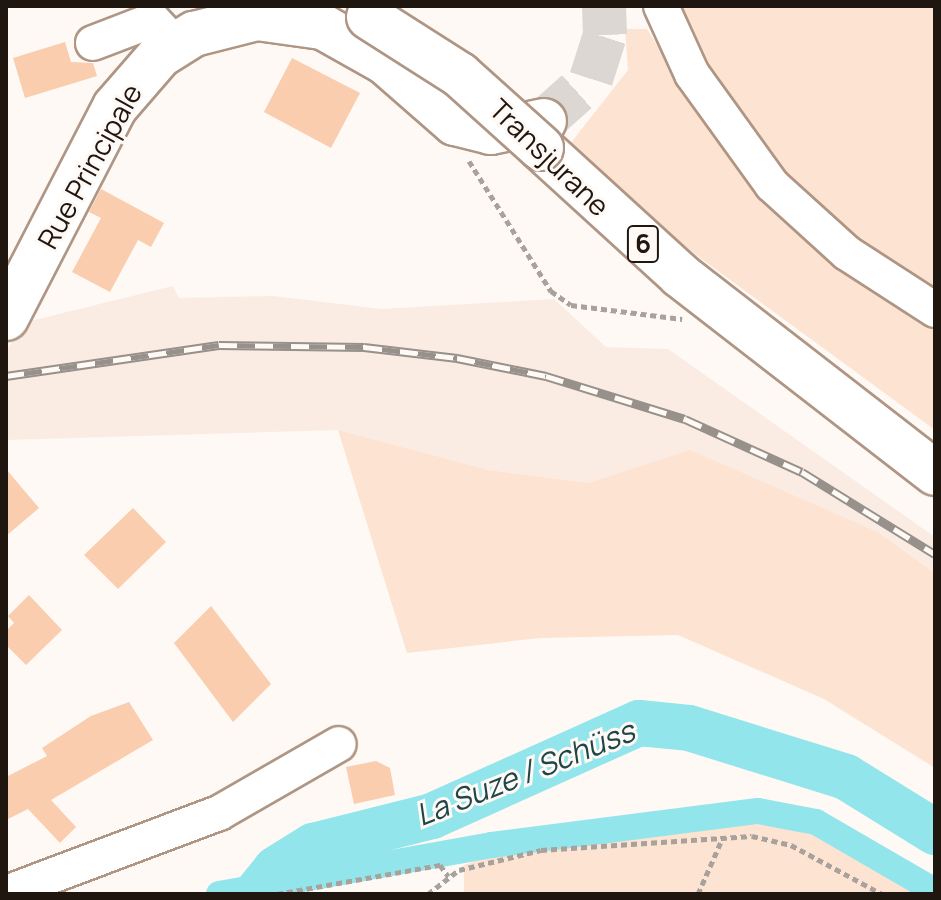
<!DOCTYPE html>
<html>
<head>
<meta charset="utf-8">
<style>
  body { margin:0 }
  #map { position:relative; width:941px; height:900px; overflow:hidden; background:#fef9f5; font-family:Manrope,sans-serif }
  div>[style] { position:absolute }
  .built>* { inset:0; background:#faece3 }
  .green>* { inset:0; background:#fde3d1 }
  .canal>* { height:26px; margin:-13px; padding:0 13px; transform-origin:13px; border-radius:13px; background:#92e5eb }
  .river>* { height:46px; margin:-23px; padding:0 23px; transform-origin:23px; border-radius:23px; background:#92e5eb }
  .building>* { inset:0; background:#f9cdae }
  .major-tunnel>* { height:44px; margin-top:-22px; transform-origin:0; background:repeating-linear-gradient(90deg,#ddd7d3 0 44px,transparent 0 66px) }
  .path>* { height:5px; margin-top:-2.5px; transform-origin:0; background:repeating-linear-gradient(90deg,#a8a19c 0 6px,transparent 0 10px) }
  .roads { filter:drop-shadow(2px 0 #af9684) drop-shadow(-2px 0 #af9684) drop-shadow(0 2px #af9684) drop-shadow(0 -2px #af9684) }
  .minor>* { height:34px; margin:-17px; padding:0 17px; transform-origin:17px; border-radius:17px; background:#fff }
  .major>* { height:44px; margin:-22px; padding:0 22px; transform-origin:22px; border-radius:22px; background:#fff }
  .rail>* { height:9px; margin-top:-4.5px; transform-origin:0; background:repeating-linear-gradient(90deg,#fef9f5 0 18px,#97908b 0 36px); box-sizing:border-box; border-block:2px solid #97908b }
  .bridges { filter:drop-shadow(2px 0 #af9684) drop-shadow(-2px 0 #af9684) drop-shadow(0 2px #af9684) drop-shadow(0 -2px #af9684) }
  .major-bridge>* { height:44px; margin:-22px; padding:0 22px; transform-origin:22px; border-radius:22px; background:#fff }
  span { translate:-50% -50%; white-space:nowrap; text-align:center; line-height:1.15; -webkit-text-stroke:6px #fef9f5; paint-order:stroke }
  .shield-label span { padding:2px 6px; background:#fef9f5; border:2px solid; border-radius:6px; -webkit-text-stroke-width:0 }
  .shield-label { font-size:26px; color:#201610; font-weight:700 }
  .street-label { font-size:28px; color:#201610 }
  .water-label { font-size:30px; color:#1e4548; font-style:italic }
  .frame { position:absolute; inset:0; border:8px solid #201610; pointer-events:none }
</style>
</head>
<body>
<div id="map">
  <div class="built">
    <i style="clip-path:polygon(173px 286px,179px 298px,273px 296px,382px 309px,554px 299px,606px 347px,668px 349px,935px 537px,935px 573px,878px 532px,690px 451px,588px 483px,489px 470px,338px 430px,6px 440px,6px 351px,26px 322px)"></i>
  </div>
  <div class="green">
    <i style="clip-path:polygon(679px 6px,935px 6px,935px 430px,621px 200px,566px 149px,628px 70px,625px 29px,647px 29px,691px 100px,709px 70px)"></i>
    <i style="clip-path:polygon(338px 430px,489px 470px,588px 483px,690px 450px,878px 532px,935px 573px,935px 768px,824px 699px,678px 635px,540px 638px,407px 653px)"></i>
    <i style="clip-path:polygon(722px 815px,834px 839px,935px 894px,464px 894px,464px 865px,478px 860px)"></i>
  </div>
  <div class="canal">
    <i style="left:219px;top:894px;width:277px;rotate:-10.2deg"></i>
    <i style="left:492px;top:845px;width:268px;rotate:-7.3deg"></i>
    <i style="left:758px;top:811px;width:59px;rotate:10.7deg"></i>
    <i style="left:816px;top:822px;width:138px;rotate:30.1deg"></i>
  </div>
  <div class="river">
    <i style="left:256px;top:894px;width:32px;rotate:-51deg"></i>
    <i style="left:276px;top:869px;width:44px;rotate:-31.9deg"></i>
    <i style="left:313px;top:846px;width:123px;rotate:-14.1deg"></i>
    <i style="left:432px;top:816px;width:227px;rotate:-24.2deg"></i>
    <i style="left:639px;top:723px;width:50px;rotate:5.7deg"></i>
    <i style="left:689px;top:728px;width:164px;rotate:17.3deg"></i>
    <i style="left:846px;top:777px;width:105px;rotate:31.7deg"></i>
  </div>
  <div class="building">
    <i style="clip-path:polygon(65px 42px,71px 62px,93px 63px,97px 76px,25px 98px,13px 58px)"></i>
    <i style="clip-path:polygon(292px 58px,360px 93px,331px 148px,264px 112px)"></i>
    <i style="clip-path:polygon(101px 189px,164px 223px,151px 247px,138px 240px,110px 292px,72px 272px,101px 218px,89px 212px)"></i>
    <i style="clip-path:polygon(6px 469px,39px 508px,6px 536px)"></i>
    <i style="clip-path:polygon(133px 508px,166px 542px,118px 589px,84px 555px)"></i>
    <i style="clip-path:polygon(29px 595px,62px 630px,26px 665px,6px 645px,6px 631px,14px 623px,8px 616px)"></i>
    <i style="clip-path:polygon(211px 606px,271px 684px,233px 722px,174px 643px)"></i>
    <i style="clip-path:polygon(129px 702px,153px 740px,51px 800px,76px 827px,60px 843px,28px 809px,6px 820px,6px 777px,47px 756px,42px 748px,91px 716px)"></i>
    <i style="clip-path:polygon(376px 761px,390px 768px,395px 795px,354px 804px,346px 767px)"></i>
  </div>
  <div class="major-tunnel">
    <i style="left:544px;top:121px;width:63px;rotate:-41.8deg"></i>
    <i style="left:591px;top:79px;width:46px;rotate:-72.3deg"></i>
    <i style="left:605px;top:35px;width:29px;rotate:-92deg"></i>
  </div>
  <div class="path">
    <i style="left:469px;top:161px;width:154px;rotate:57.8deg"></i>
    <i style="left:551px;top:291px;width:24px;rotate:35deg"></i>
    <i style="left:571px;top:305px;width:112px;rotate:7.2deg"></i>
    <i style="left:277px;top:894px;width:166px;rotate:-10.1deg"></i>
    <i style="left:440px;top:865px;width:14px;rotate:54deg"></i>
    <i style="left:428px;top:894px;width:39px;rotate:-38deg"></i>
    <i style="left:459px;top:870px;width:84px;rotate:-13.7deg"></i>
    <i style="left:541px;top:850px;width:211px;rotate:-3.8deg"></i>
    <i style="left:752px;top:836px;width:40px;rotate:13deg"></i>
    <i style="left:791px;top:845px;width:103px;rotate:28.3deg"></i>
    <i style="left:698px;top:894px;width:62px;rotate:-66.3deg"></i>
  </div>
  <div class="roads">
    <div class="minor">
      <i style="left:661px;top:6px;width:75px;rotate:65.5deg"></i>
      <i style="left:692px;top:74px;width:137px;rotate:54.2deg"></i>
      <i style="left:772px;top:185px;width:101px;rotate:42.2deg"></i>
      <i style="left:847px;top:253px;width:105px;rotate:32.9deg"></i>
      <i style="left:93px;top:43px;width:64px;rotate:-21deg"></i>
      <i style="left:153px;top:20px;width:34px;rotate:47deg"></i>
      <i style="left:6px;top:893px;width:228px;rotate:-20.6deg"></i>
      <i style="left:219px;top:813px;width:138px;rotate:-29.9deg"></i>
    </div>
    <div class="major">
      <i style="left:541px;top:148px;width:188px;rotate:42.4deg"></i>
      <i style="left:680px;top:275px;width:323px;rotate:37.8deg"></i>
      <i style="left:6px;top:318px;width:237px;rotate:-62.7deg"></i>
      <i style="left:115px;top:107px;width:69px;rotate:-49.1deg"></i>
      <i style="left:160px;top:55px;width:40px;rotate:-32deg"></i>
      <i style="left:194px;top:34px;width:65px;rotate:-14.3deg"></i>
      <i style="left:257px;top:18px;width:67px;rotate:7.8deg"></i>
      <i style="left:323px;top:27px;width:71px;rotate:29.4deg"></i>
      <i style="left:385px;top:62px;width:93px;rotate:41.1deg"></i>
      <i style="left:455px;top:123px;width:37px;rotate:14deg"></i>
      <i style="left:491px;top:132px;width:54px;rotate:-11.7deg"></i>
    </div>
  </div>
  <div class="rail">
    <i style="left:6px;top:376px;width:215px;rotate:-8.3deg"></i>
    <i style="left:219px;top:345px;width:145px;rotate:0.8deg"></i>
    <i style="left:364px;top:347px;width:94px;rotate:6.7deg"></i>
    <i style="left:457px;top:358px;width:91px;rotate:11.4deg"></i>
    <i style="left:546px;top:376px;width:145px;rotate:17.2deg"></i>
    <i style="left:685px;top:419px;width:128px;rotate:24.4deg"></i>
    <i style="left:802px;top:472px;width:156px;rotate:31.7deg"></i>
  </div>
  <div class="bridges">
    <div class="major-bridge">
      <i style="left:369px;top:17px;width:108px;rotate:32.5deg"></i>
      <i style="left:460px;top:75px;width:109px;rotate:42deg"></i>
    </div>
  </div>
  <div class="shield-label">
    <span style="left:643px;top:244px">6</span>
  </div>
  <div class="street-label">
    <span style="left:550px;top:157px;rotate:44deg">Transjurane</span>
    <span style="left:89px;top:166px;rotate:-61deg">Rue Principale</span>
  </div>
  <div class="water-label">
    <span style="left:525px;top:773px;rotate:-22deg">La Suze / Schüss</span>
  </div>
  <div class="frame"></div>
</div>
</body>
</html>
